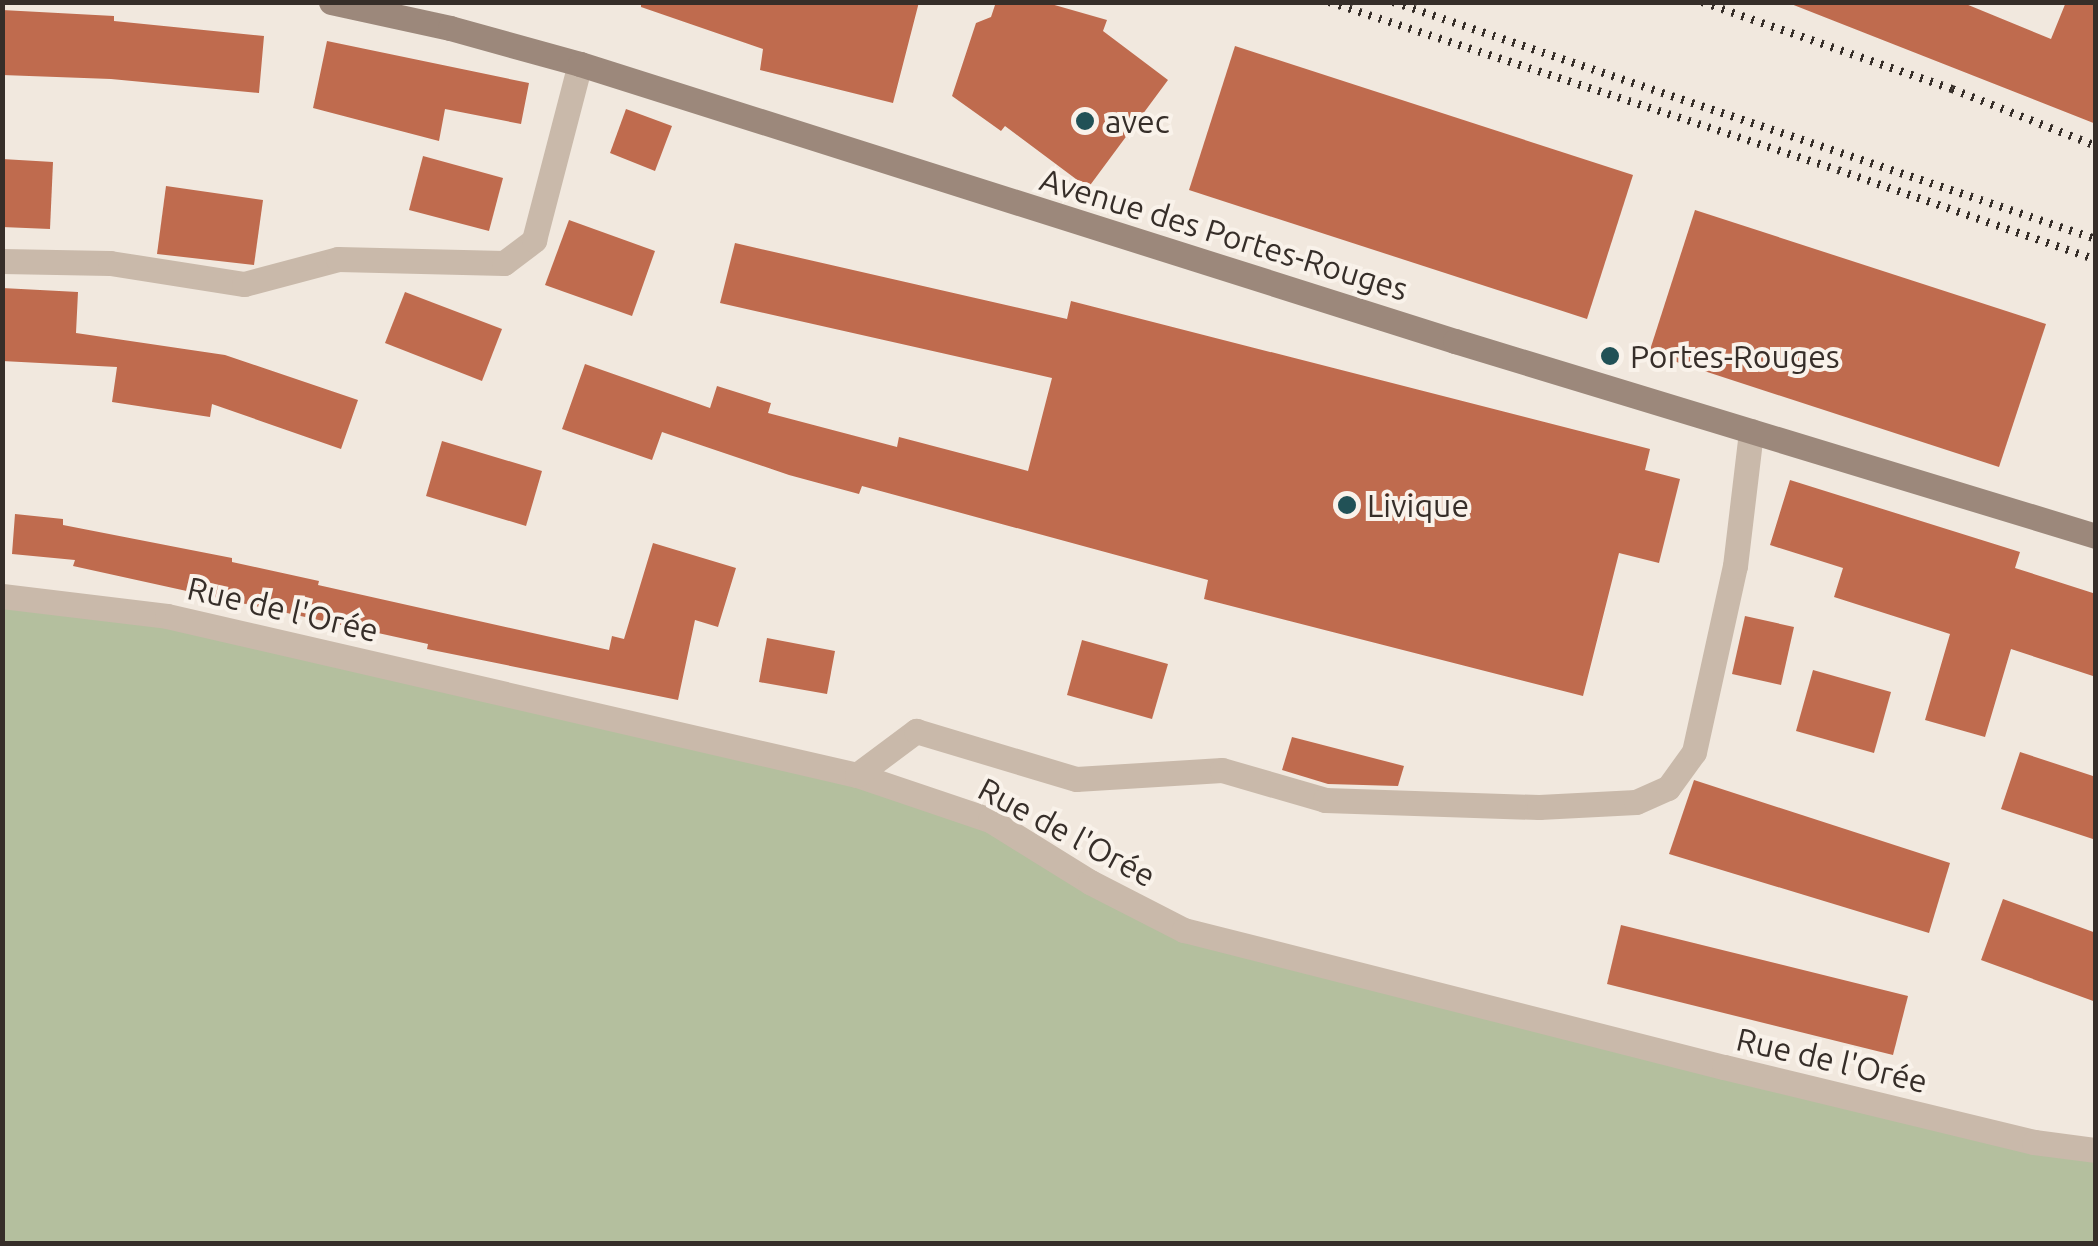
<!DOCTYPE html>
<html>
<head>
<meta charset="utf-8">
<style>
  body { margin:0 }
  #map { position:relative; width:2098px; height:1246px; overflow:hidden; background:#f1e8de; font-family:Ubuntu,sans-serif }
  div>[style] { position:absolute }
  .green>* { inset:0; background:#b4bf9e }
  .building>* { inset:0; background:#bf6b4e }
  .minor>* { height:25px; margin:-12.5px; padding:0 12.5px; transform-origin:12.5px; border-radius:12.5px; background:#c9b9aa }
  .secondary>* { height:25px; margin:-12.5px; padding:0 12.5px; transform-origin:12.5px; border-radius:12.5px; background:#9c887b }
  .rail>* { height:8px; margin-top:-4px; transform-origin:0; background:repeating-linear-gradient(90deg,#362e29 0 2.5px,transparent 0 10.5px) }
  .dots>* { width:28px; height:28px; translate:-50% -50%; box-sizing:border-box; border:5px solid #f9f2ea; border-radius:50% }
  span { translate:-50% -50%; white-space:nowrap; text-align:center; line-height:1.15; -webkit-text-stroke:8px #f9f2ea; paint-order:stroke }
  .poi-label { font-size:32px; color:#362e29 }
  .left { translate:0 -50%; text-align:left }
  .street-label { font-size:32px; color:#362e29 }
  .frame { position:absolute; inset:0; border:5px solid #362e29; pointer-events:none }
</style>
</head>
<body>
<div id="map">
  <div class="green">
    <i style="clip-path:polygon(2px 596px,167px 616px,990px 820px,1184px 930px,2095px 1150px,2095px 1243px,3px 1243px)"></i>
  </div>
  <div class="building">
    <i style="clip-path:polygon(641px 2px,919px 2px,893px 103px,760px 70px,763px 49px,641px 7px)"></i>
    <i style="clip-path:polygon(996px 2px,1044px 2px,1107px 20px,1103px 31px,1168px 80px,1088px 188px,1005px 126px,1001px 131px,952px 96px,976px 23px,991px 17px)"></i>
    <i style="clip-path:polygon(1786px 2px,1961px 2px,2051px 39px,2066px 2px,2096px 2px,2096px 124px)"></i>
    <i style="clip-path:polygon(2px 10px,114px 16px,114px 21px,264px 36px,259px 93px,111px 79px,2px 75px)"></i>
    <i style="clip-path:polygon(327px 41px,529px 83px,521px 124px,445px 109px,439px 141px,313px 108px)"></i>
    <i style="clip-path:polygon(1235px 46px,1633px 175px,1587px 319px,1189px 190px)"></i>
    <i style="clip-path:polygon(626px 109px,672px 126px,655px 171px,610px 153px)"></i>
    <i style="clip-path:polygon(423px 156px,503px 178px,489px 231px,409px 210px)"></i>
    <i style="clip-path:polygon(2px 159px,53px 162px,50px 229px,2px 227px)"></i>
    <i style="clip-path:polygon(166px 186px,263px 200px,254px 265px,157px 254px)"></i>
    <i style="clip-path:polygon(1695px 210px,2046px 324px,1999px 467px,1649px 353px)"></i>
    <i style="clip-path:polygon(569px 220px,655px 251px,632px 316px,545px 285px)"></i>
    <i style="clip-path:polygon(735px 243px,1067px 319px,1071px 301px,1650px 449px,1645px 470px,1680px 479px,1659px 563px,1619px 553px,1583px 696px,1204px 599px,1208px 580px,862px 486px,859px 494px,789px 475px,662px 432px,652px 460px,562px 429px,585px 364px,710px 408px,717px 386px,771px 403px,768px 413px,897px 447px,899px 437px,1028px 471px,1052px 378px,720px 303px)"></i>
    <i style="clip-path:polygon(2px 288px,78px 292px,76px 333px,225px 355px,358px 400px,341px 449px,212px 404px,210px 417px,112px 402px,117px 367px,2px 361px)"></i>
    <i style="clip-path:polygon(405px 292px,502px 329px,482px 381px,385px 343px)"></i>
    <i style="clip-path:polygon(442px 441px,542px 471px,526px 526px,426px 496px)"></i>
    <i style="clip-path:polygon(1790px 480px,2020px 552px,2015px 568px,2096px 594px,2096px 677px,2011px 649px,1985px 737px,1925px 720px,1950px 634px,1834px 597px,1843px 568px,1770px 545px)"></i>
    <i style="clip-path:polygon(15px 514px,63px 519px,63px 525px,232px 558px,232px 562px,319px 581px,318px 585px,609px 650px,612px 636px,624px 639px,653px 543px,736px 568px,718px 627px,695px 620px,678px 700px,427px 649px,428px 644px,73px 566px,75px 560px,12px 554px)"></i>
    <i style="clip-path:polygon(1745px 616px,1794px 627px,1781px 685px,1732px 674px)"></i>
    <i style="clip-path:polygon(767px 638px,835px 651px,827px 694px,759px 682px)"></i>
    <i style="clip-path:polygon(1082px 640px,1168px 664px,1152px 719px,1067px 695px)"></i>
    <i style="clip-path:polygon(1813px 670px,1891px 692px,1874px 753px,1796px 731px)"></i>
    <i style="clip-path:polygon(1292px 737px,1404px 766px,1398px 786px,1328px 784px,1282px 770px)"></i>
    <i style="clip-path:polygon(2020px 752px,2096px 777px,2096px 840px,2001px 809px)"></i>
    <i style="clip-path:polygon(1694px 780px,1950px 863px,1929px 933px,1669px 854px)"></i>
    <i style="clip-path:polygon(2003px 899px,2096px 933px,2096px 1002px,1981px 960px)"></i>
    <i style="clip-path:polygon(1621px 925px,1908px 996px,1893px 1055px,1607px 984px)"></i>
  </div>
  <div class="minor">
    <i style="left:2px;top:261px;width:108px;rotate:1.1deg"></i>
    <i style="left:110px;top:263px;width:136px;rotate:8.9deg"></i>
    <i style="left:244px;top:284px;width:97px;rotate:-14.9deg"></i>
    <i style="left:338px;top:259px;width:166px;rotate:1.4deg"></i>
    <i style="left:504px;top:263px;width:38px;rotate:-37deg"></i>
    <i style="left:534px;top:240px;width:182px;rotate:-75.4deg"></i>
    <i style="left:2px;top:596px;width:166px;rotate:6.9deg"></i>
    <i style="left:167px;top:616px;width:708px;rotate:12.98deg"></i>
    <i style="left:857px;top:775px;width:140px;rotate:18.7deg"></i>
    <i style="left:990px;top:820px;width:118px;rotate:31.8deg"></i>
    <i style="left:1090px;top:882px;width:106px;rotate:27.1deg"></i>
    <i style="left:1184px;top:930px;width:557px;rotate:14.24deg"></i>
    <i style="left:1724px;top:1067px;width:319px;rotate:13.6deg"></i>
    <i style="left:2034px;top:1142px;width:63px;rotate:7.4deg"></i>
    <i style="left:857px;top:775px;width:74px;rotate:-36.7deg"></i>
    <i style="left:916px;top:731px;width:167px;rotate:16.7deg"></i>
    <i style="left:1076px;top:779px;width:146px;rotate:-3.5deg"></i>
    <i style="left:1222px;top:770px;width:107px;rotate:16.2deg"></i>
    <i style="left:1325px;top:800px;width:214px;rotate:1.9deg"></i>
    <i style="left:1539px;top:807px;width:97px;rotate:-3deg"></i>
    <i style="left:1636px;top:802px;width:35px;rotate:-24deg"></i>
    <i style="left:1668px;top:788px;width:44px;rotate:-54.2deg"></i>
    <i style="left:1694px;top:752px;width:190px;rotate:-77.6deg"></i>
    <i style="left:1735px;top:566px;width:136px;rotate:-83.2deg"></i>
  </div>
  <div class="secondary">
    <i style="left:331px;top:2px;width:122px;rotate:12.3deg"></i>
    <i style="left:450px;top:28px;width:135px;rotate:15.5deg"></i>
    <i style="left:580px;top:64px;width:918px;rotate:17.57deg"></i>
    <i style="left:1455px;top:341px;width:670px;rotate:16.92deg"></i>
  </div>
  <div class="rail">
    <i style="left:1329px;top:2px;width:536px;rotate:18.27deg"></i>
    <i style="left:1838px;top:170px;width:273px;rotate:19.2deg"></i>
    <i style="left:1393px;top:2px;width:742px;rotate:18.63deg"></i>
    <i style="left:1702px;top:2px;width:265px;rotate:19.2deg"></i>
    <i style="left:1952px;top:89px;width:155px;rotate:21.6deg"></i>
  </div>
  <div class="dots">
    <i style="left:1085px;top:121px;background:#215156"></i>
    <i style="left:1610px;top:356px;background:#215156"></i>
    <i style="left:1347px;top:505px;background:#215156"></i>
  </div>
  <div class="poi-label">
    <span class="left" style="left:1105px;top:121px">avec</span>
    <span class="left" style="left:1630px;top:356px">Portes-Rouges</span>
    <span class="left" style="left:1367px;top:505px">Livique</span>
  </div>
  <div class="street-label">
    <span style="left:1224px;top:234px;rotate:17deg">Avenue des Portes-Rouges</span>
    <span style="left:283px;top:609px;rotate:13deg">Rue de l'Orée</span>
    <span style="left:1067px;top:832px;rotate:28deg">Rue de l'Orée</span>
    <span style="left:1832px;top:1060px;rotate:13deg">Rue de l'Orée</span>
  </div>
  <div class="frame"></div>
</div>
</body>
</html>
